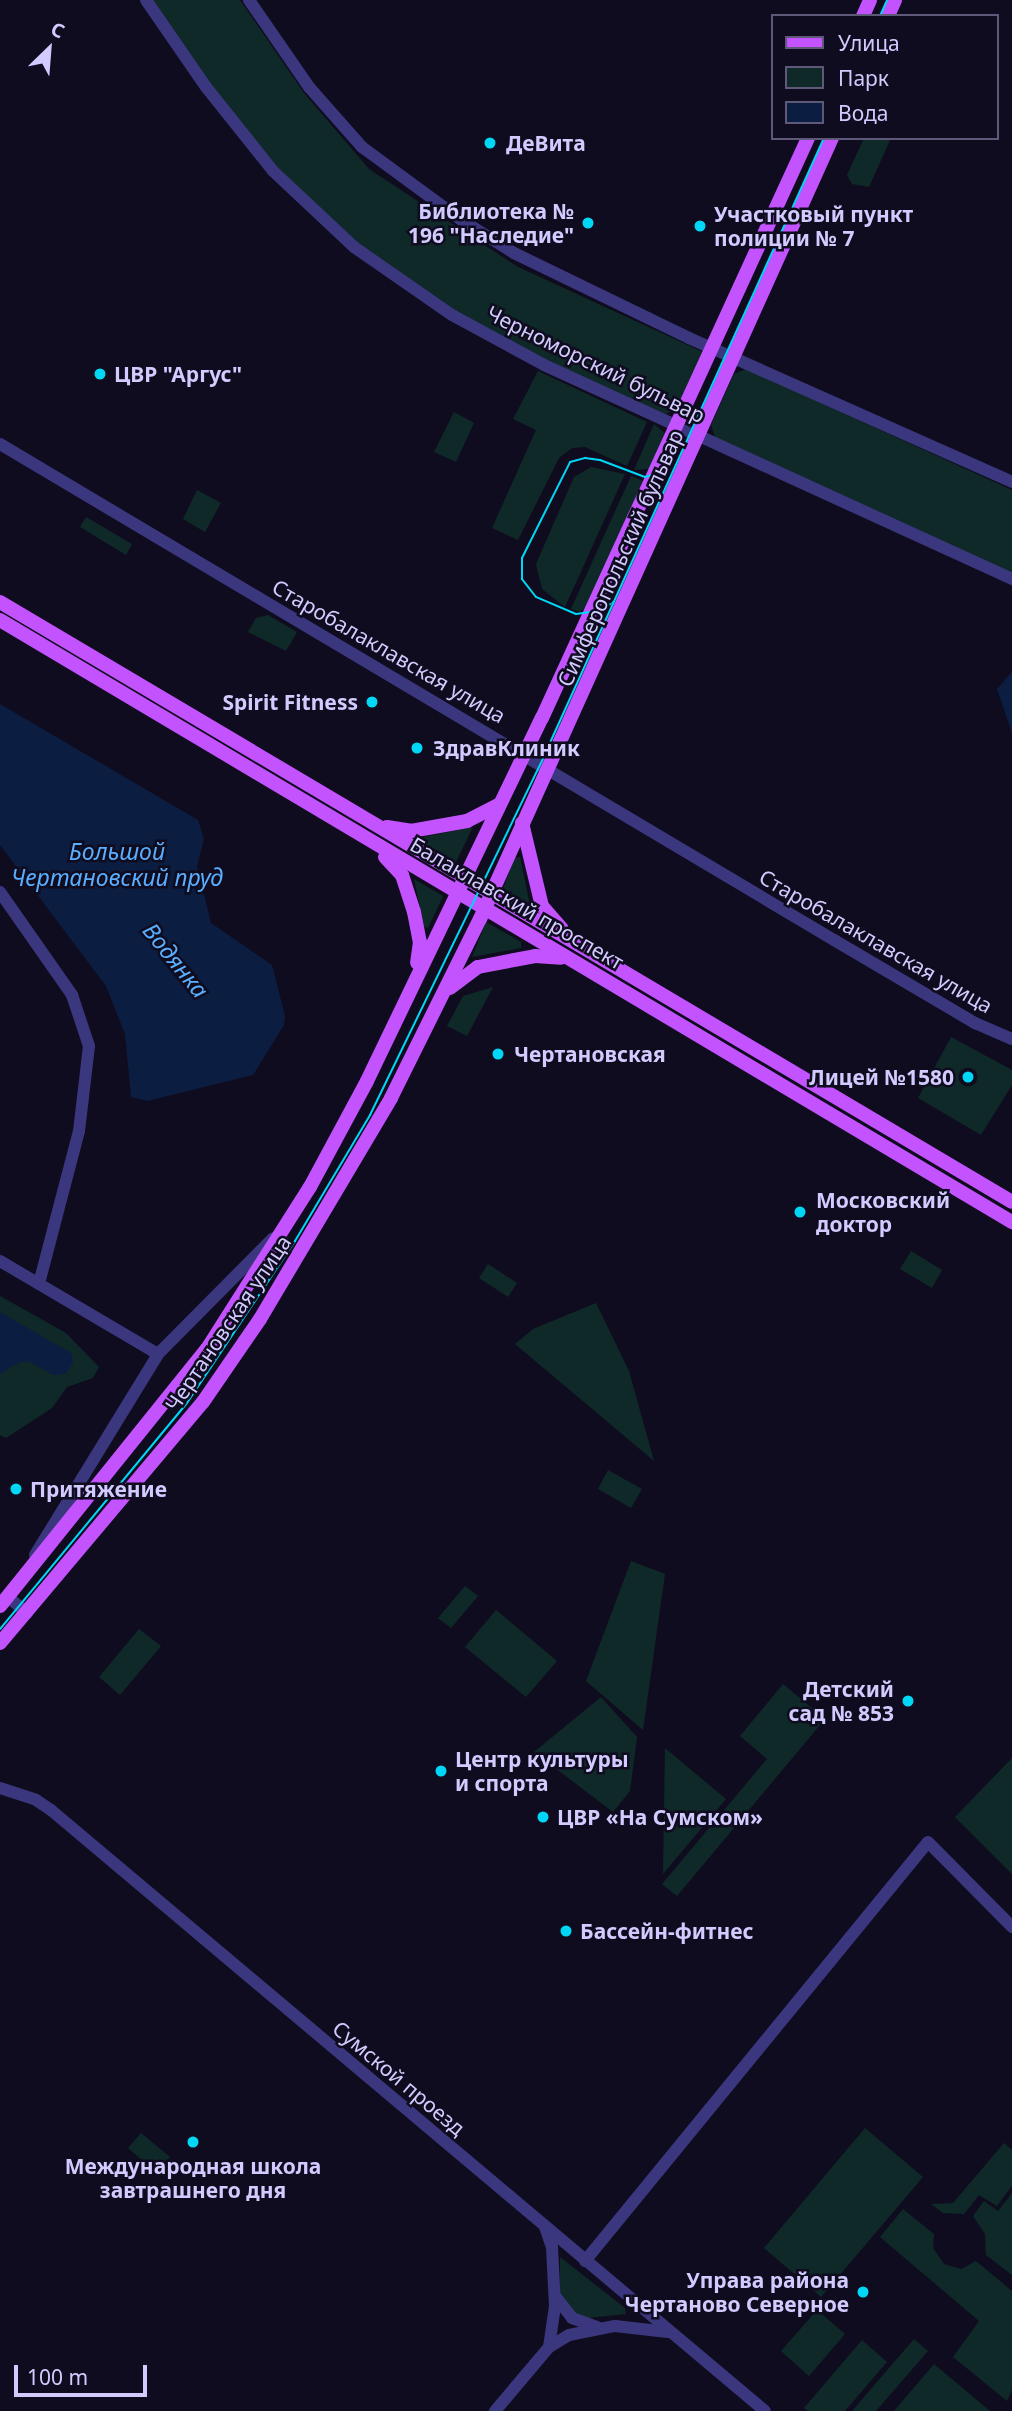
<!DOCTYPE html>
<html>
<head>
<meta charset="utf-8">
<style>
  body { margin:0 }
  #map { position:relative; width:1012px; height:2411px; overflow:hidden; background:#100c1f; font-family:"Noto Sans",sans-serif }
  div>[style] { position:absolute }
  .green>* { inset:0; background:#0f2929 }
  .water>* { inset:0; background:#0b1d40 }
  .minor>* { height:12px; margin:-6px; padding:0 6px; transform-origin:6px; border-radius:6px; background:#3b377f }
  .major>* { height:14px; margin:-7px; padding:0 7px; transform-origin:7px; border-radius:7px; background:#c352ff }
  .tram>* { height:2px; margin:-1px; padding:0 1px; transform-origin:1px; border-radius:1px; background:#00d7f6 }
  .dots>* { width:19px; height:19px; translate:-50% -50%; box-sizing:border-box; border:4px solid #100c1f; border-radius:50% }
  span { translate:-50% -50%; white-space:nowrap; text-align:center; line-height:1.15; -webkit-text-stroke:5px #100c1f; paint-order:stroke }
  .poi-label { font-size:21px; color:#d2cbff; font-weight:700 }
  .left { translate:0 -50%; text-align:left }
  .right { translate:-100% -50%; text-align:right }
  .street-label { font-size:21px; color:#d2cbff }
  .water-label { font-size:23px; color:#59aeff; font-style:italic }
  .legend { position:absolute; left:771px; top:14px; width:228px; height:126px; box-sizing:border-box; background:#100c1f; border:2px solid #5e5879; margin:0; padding:9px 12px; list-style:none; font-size:21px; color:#d2cbff }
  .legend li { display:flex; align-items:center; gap:14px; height:35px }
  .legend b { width:35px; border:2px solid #5e5879 }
  .north { position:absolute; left:14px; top:14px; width:70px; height:70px; -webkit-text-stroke:5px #100c1f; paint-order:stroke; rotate:25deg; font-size:19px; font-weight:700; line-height:28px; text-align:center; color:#d2cbff }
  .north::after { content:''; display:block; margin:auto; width:24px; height:32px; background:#d2cbff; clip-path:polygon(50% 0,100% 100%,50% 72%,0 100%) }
  .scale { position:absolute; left:14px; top:2365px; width:133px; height:32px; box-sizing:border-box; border:4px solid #d2cbff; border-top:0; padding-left:9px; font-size:21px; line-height:24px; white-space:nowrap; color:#d2cbff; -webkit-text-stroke:5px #100c1f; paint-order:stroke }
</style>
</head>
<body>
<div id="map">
  <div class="green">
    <i style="clip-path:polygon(153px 0,240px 0,304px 93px,369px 169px,518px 267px,705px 353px,680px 407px,666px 414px,546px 360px,454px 310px,357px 242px,276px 168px,208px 85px)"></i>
    <i style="clip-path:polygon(864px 138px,891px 138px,869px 187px,852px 184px,847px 175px)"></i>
    <i style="clip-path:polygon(746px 369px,1012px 490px,1012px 575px,716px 440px,711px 425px,734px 374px)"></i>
    <i style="clip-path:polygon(538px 371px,647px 422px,627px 466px,585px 447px,572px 448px,559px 458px,518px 540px,492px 528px,536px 430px,513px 419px)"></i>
    <i style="clip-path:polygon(454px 412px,474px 423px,456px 462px,434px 452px)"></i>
    <i style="clip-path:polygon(654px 424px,665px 433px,650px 469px,634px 470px)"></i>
    <i style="clip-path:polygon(591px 467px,625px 474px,565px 607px,542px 589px,536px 564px,574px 477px)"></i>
    <i style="clip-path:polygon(631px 476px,643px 481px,587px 607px,579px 612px,571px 609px)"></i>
    <i style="clip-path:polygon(197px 490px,221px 503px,205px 532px,183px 519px)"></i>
    <i style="clip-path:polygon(86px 517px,132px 544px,126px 555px,80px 527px)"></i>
    <i style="clip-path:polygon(268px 615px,297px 632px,286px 651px,248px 632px,256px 618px)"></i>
    <i style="clip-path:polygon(473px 827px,456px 862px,421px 841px,423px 837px)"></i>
    <i style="clip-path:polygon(520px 857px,529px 900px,528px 904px,503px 889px,514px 858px)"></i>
    <i style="clip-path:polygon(414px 879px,443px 896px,428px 928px,424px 927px)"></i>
    <i style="clip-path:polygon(486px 922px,521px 942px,521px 948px,472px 957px)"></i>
    <i style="clip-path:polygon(493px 987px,467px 1036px,447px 1026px,463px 996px)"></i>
    <i style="clip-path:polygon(951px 1037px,1012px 1070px,1012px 1085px,981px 1135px,918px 1098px)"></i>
    <i style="clip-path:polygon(911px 1251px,942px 1270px,932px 1288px,900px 1269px)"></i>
    <i style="clip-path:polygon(488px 1264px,517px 1283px,508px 1297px,479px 1278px)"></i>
    <i style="clip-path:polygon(0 1296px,66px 1333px,99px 1367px,93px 1378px,67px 1387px,52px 1408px,6px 1438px,0 1435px)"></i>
    <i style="clip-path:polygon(596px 1303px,629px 1371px,654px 1461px,515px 1344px,533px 1329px)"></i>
    <i style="clip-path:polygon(608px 1470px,642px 1489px,631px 1508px,598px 1489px)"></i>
    <i style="clip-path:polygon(631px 1561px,665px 1574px,643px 1730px,586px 1681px)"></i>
    <i style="clip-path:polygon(465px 1586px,478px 1596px,451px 1628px,438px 1618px)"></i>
    <i style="clip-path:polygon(496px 1610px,557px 1661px,526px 1697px,465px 1647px)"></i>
    <i style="clip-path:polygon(139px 1629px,161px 1646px,120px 1695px,99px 1677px)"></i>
    <i style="clip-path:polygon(783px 1684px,825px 1719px,677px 1896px,662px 1884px,767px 1759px,740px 1736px)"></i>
    <i style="clip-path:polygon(601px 1697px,637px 1737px,630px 1791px,613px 1812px,534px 1752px)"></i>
    <i style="clip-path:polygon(665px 1748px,726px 1799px,663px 1874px)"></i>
    <i style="clip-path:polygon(1012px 1758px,1012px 1874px,955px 1817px)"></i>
    <i style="clip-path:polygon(865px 2128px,923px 2177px,821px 2297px,764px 2248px)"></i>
    <i style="clip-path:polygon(141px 2133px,170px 2157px,157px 2173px,128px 2148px)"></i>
    <i style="clip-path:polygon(1004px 2143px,1012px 2150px,1012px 2186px,997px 2206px,979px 2195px,964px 2214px,943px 2213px,931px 2204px,953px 2203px)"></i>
    <i style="clip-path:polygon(1012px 2193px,1012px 2275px,986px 2255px,985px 2234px,973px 2216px,984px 2201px,998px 2211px)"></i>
    <i style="clip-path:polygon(903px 2209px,934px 2234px,933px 2248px,944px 2264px,961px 2269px,976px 2261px,1012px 2291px,1012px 2390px,1007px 2401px,953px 2357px,979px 2321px,880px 2237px)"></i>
    <i style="clip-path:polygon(560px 2257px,625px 2308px,626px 2314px,579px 2319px,560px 2295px)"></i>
    <i style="clip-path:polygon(817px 2310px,845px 2334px,809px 2376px,781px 2351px)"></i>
    <i style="clip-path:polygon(914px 2339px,928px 2351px,876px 2411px,852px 2411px)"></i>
    <i style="clip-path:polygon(862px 2340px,887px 2362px,845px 2411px,808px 2411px,804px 2408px)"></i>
    <i style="clip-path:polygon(934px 2364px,990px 2411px,894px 2411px)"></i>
  </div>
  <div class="water">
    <i style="clip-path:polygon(1012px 672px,1012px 733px,997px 689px)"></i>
    <i style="clip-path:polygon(0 704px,198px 820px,204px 839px,197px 866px,211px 923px,272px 965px,285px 1016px,284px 1025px,253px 1075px,147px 1101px,131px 1097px,125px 1034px,106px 986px,0 845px)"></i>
    <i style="clip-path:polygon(0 1312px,71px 1353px,73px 1363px,65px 1374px,53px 1375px,30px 1362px,20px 1362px,0 1374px)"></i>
  </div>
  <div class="minor">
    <i style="left:146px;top:0;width:106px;rotate:55.4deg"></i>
    <i style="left:206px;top:87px;width:107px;rotate:51.4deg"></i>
    <i style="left:273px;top:171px;width:111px;rotate:43.2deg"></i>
    <i style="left:354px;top:247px;width:119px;rotate:34.8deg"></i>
    <i style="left:452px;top:315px;width:105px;rotate:28.5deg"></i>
    <i style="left:544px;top:365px;width:515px;rotate:24.57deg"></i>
    <i style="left:249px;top:0;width:106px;rotate:55.4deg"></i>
    <i style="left:309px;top:87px;width:80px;rotate:48.5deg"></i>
    <i style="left:362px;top:147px;width:122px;rotate:36.3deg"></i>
    <i style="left:460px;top:219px;width:64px;rotate:32.2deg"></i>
    <i style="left:514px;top:253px;width:195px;rotate:25.9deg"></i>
    <i style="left:689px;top:338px;width:354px;rotate:24deg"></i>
    <i style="left:0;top:444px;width:970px;rotate:30.74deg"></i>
    <i style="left:834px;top:940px;width:164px;rotate:30.5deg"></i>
    <i style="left:975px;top:1023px;width:40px;rotate:23.4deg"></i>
    <i style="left:0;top:892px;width:126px;rotate:55deg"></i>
    <i style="left:72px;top:995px;width:54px;rotate:71.6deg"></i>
    <i style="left:89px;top:1046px;width:86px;rotate:96.7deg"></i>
    <i style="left:79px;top:1131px;width:158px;rotate:104.7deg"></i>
    <i style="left:0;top:1261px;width:183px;rotate:30.5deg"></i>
    <i style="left:35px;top:1555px;width:236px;rotate:-58.5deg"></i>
    <i style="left:158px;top:1354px;width:163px;rotate:-45.2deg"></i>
    <i style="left:8px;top:1597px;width:25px;rotate:40deg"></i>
    <i style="left:0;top:1788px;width:38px;rotate:18deg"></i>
    <i style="left:36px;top:1800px;width:18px;rotate:34deg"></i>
    <i style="left:51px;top:1810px;width:933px;rotate:40.09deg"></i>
    <i style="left:545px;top:2227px;width:21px;rotate:71deg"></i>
    <i style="left:552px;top:2247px;width:59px;rotate:87.1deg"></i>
    <i style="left:555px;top:2306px;width:41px;rotate:98.3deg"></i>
    <i style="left:585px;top:2261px;width:541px;rotate:-50.7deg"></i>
    <i style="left:928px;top:1842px;width:120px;rotate:45.3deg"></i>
    <i style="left:555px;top:2296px;width:28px;rotate:52deg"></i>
    <i style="left:572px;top:2318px;width:27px;rotate:20deg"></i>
    <i style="left:495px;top:2411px;width:84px;rotate:-49.8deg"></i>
    <i style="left:549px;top:2347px;width:23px;rotate:-31deg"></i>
    <i style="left:569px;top:2335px;width:47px;rotate:-11.1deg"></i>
    <i style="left:615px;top:2326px;width:53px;rotate:6.5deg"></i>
  </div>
  <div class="major">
    <i style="left:863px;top:16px;width:17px;rotate:-66deg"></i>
    <i style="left:888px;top:16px;width:17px;rotate:-66deg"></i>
    <i style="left:0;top:602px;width:1176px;rotate:30.66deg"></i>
    <i style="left:0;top:620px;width:1178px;rotate:30.75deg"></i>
    <i style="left:522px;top:823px;width:85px;rotate:76.5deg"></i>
    <i style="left:542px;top:906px;width:30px;rotate:49deg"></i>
    <i style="left:387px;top:827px;width:24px;rotate:9deg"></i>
    <i style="left:411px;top:831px;width:57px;rotate:-10.1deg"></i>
    <i style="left:467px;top:821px;width:35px;rotate:-27deg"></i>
    <i style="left:385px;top:857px;width:25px;rotate:47deg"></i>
    <i style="left:402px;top:875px;width:39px;rotate:72deg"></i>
    <i style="left:414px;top:912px;width:31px;rotate:79deg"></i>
    <i style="left:420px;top:942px;width:21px;rotate:98deg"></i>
    <i style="left:450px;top:988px;width:35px;rotate:-37deg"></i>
    <i style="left:478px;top:967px;width:58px;rotate:-10.9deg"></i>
    <i style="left:535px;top:956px;width:26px;rotate:4deg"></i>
    <i style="left:0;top:1606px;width:330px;rotate:-51.2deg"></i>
    <i style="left:207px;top:1349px;width:192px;rotate:-57.6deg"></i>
    <i style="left:310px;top:1187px;width:120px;rotate:-61.7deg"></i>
    <i style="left:367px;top:1081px;width:403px;rotate:-64.3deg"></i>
    <i style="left:542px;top:718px;width:638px;rotate:-65.36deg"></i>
    <i style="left:0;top:1643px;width:315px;rotate:-49.9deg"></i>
    <i style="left:203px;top:1402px;width:101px;rotate:-55.5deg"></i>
    <i style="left:260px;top:1319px;width:257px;rotate:-59.3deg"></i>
    <i style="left:391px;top:1098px;width:200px;rotate:-63.6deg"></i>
    <i style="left:480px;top:919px;width:857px;rotate:-65.74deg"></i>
  </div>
  <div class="tram">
    <i style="left:880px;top:16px;width:17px;rotate:-66deg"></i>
    <i style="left:612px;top:602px;width:11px;rotate:135deg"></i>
    <i style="left:604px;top:610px;width:28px;rotate:172deg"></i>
    <i style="left:576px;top:614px;width:43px;rotate:-157deg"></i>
    <i style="left:536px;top:597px;width:23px;rotate:-128deg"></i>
    <i style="left:522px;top:579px;width:21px;rotate:-90deg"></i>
    <i style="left:522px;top:558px;width:107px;rotate:-63.4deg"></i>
    <i style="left:570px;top:462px;width:16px;rotate:-15deg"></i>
    <i style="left:585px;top:458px;width:15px;rotate:8deg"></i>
    <i style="left:600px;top:460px;width:48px;rotate:20.7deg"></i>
    <i style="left:645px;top:477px;width:18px;rotate:-16deg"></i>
    <i style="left:662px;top:472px;width:16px;rotate:-52deg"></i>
    <i style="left:0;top:1629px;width:293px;rotate:-50.4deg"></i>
    <i style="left:187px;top:1403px;width:195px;rotate:-56.3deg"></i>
    <i style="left:295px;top:1241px;width:147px;rotate:-59.2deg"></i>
    <i style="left:370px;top:1115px;width:399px;rotate:-64.1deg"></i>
    <i style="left:544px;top:756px;width:678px;rotate:-65.63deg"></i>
  </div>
  <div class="dots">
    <i style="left:490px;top:143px;background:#00d7f6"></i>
    <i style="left:588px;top:223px;background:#00d7f6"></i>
    <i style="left:700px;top:226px;background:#00d7f6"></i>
    <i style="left:100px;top:374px;background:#00d7f6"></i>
    <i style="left:372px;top:702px;background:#00d7f6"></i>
    <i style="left:417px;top:748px;background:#00d7f6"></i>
    <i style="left:498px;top:1054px;background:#00d7f6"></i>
    <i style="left:968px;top:1077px;background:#00d7f6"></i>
    <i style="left:800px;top:1212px;background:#00d7f6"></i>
    <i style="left:16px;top:1489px;background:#00d7f6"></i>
    <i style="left:908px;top:1701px;background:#00d7f6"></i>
    <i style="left:441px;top:1771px;background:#00d7f6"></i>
    <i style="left:543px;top:1817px;background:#00d7f6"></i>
    <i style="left:566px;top:1931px;background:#00d7f6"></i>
    <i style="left:193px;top:2142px;background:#00d7f6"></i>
    <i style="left:863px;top:2292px;background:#00d7f6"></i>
  </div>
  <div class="poi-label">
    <span class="left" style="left:506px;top:143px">ДеВита</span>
    <span class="right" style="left:574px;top:223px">Библиотека №<br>196 "Наследие"</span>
    <span class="left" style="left:714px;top:226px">Участковый пункт<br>полиции № 7</span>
    <span class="left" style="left:114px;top:374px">ЦВР "Аргус"</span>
    <span class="right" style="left:358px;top:702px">Spirit Fitness</span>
    <span class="left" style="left:433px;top:748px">ЗдравКлиник</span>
    <span class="left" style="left:514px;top:1054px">Чертановская</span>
    <span class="right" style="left:954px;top:1077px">Лицей №1580</span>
    <span class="left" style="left:816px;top:1212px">Московский<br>доктор</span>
    <span class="left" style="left:30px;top:1489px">Притяжение</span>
    <span class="right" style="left:894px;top:1701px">Детский<br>сад № 853</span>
    <span class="left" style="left:455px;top:1771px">Центр культуры<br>и спорта</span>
    <span class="left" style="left:557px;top:1817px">ЦВР «На Сумском»</span>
    <span class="left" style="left:580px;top:1931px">Бассейн-фитнес</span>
    <span style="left:193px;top:2178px">Международная школа<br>завтрашнего дня</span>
    <span class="right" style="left:849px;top:2292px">Управа района<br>Чертаново Северное</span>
  </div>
  <div class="street-label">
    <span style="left:596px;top:364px;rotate:26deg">Черноморский бульвар</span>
    <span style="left:620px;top:558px;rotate:-66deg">Симферопольский бульвар</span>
    <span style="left:389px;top:651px;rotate:30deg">Старобалаклавская улица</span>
    <span style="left:517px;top:903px;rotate:30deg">Балаклавский проспект</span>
    <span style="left:876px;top:941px;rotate:30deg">Старобалаклавская улица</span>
    <span style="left:228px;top:1323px;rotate:-56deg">Чертановская улица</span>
    <span style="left:399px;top:2078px;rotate:40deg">Сумской проезд</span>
  </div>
  <div class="water-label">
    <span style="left:117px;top:864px">Большой<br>Чертановский пруд</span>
    <span style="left:176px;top:960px;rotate:51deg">Водянка</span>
  </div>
  <ul class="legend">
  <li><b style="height:9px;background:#c352ff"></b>Улица</li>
  <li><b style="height:19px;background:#0f2929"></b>Парк</li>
  <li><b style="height:19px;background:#0b1d40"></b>Вода</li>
  </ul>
  <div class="north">С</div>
  <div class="scale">100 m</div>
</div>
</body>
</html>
